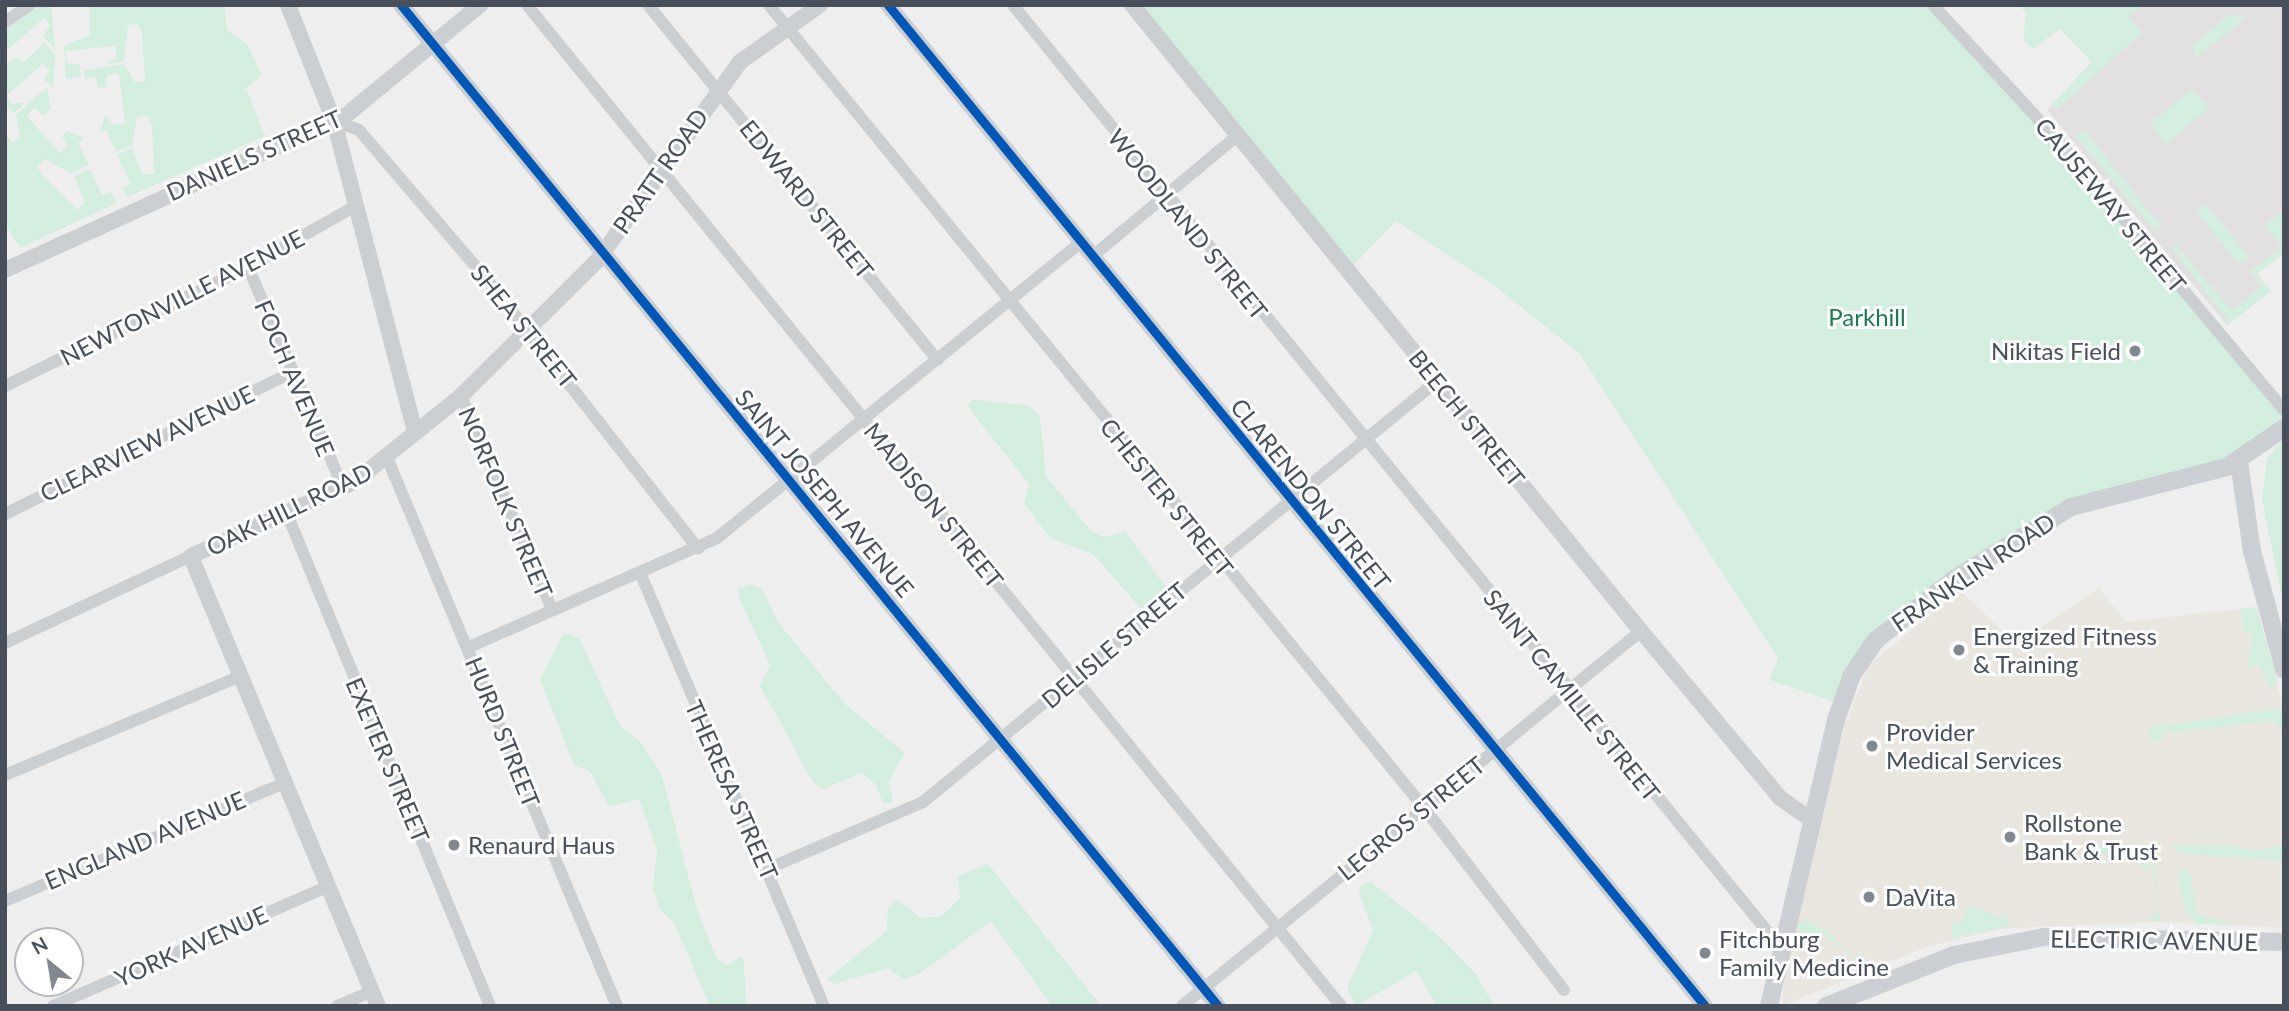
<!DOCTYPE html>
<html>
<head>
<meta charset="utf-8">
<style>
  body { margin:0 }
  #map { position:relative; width:2289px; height:1011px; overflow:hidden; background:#efeeee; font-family:Lato,sans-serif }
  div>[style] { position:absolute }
  .commercial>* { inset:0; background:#e8e6de }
  .education>* { inset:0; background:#e1dfe0 }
  .green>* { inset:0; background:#d2eedf }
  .minor>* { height:12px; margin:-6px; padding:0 6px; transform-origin:6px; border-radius:6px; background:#cccfd2 }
  .tertiary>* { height:16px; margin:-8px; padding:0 8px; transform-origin:8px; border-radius:8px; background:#cccfd2 }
  .secondary>* { height:18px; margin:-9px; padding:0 9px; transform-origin:9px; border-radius:9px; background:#cccfd3 }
  .cycleway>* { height:9px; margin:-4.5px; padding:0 4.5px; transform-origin:4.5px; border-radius:4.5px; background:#0057b8 }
  .dots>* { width:19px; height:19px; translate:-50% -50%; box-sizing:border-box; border:4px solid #fff; border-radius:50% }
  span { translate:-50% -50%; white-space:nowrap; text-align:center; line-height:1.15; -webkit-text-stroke:6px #fff; paint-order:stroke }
  .street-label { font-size:24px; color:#464f5a }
  .park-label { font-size:24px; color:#177b51 }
  .poi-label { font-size:24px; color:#464f5a }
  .right { translate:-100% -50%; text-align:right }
  .left { translate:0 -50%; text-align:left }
  .frame { position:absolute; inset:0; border:7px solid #464f5a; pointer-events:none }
  .north { position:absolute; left:14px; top:927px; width:70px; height:70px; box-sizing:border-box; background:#fff; border:2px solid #b5b9bd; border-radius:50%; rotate:330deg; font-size:19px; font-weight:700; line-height:28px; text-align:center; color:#464f5a }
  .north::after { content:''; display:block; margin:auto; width:24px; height:32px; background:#81878e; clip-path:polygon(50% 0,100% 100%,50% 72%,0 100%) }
</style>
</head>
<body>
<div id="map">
  <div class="commercial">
    <i style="clip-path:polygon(2099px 588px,2126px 622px,2256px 607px,2284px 710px,2284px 928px,2160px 922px,1999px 929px,1926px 947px,1782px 1006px,1785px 969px,1846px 722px,1869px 665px,1960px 590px,2010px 638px,2022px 640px)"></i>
  </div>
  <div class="education">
    <i style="clip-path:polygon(2037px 5px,2284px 5px,2284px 253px,2257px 274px,2271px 291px,2227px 325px,2047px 110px,2092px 62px)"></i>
  </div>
  <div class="green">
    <i style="clip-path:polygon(35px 5px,51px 5px,55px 49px,43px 36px,50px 25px,44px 18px,5px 52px,5px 31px)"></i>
    <i style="clip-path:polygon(90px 5px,224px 5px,227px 30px,247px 44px,262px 75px,246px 88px,265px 136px,127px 197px,122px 188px,130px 183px,117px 155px,132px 148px,143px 175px,154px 174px,152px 126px,148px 116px,137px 117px,132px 145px,116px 152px,106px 130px,100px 132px,105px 115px,114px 125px,125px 123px,119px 74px,107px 75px,107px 87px,98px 88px,96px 77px,85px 79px,84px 70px,124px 64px,135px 82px,145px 81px,142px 33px,138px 24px,128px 25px,124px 62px,106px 64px,117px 57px,115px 46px,66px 51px,67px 63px,79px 64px,81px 77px,66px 79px,64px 46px,90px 35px)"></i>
    <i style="clip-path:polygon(1132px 5px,1932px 5px,2041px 121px,2284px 410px,2284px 428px,2257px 451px,2097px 497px,1893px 624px,1841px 704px,1770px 680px,1778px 658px,1579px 353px,1488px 281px,1396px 221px,1348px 271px)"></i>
    <i style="clip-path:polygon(2020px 5px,2143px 5px,2128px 17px,2142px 33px,2057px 109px,2051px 105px,2092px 62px,2060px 29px,2033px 49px,2023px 40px,2026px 14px)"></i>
    <i style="clip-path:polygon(2229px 15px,2247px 17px,2197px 57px,2192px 46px)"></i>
    <i style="clip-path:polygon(45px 43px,55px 55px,53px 88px,44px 79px,50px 71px,43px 64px,6px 96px,12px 104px,26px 102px,14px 113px,5px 104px,5px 63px,18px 58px,23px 62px)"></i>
    <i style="clip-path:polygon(47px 87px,51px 109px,43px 115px,34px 108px,27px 116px,60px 153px,68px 146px,62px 136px,67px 131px,84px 138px,78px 143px,89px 165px,71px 173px,45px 159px,37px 166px,42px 175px,77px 210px,85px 203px,74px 176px,90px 169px,102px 195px,111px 192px,117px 203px,20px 248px,5px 224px,5px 135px,13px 143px,20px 136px,16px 115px)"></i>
    <i style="clip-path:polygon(2192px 89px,2209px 108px,2166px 144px,2150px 124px)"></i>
    <i style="clip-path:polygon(2084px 129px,2158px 223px,2163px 219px,2161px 226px,2154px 230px,2076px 137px)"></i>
    <i style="clip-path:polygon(2205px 203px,2249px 256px,2239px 264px,2196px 212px)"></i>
    <i style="clip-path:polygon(2284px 210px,2284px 253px,2257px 274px,2271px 291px,2230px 323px,2171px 247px,2183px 242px,2177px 247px,2232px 310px,2262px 286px,2250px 271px,2282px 247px,2264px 226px)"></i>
    <i style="clip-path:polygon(973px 399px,1030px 406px,1040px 416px,1046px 476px,1091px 531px,1103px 537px,1126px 532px,1168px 590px,1163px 598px,1143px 611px,1093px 554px,1050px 538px,1024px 503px,1029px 484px,975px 416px,968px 405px)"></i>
    <i style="clip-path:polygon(2284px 438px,2284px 607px,2262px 500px,2267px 459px)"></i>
    <i style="clip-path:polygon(749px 584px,762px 589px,778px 622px,844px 703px,905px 753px,889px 781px,893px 803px,883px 803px,876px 785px,862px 773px,823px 789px,813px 782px,760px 686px,770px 665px,740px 600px,738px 589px)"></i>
    <i style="clip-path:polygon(2256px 607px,2278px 682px,2269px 689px,2260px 666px,2248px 667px,2252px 632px,2244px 633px,2240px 609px)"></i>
    <i style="clip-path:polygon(564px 633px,579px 638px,620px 726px,640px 741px,662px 776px,698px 913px,717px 959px,727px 965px,741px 956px,744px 962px,746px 1006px,710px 1006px,674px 923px,659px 908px,653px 888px,657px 849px,639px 799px,609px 806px,590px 771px,574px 765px,540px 679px)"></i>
    <i style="clip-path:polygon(2276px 709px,2284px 710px,2284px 733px,2273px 721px,2163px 733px,2162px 740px,2150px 741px,2150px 727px)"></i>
    <i style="clip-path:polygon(2096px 845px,2155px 867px,2160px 922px,2148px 919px,2158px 910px,2153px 870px,2106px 853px,2094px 856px)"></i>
    <i style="clip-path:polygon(2232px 845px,2255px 851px,2284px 845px,2284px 861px,2179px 853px,2171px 846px)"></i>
    <i style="clip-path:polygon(988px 864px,1101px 1006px,1052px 1006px,991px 921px,919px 974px,903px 979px,888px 968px,834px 984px,827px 979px,887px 931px,888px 908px,897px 899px,921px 918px,942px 916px,960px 898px,958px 876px)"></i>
    <i style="clip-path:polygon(2183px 868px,2191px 876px,2196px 914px,2231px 924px,2198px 924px,2186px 913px,2177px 874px)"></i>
    <i style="clip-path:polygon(1371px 882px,1439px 936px,1476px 974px,1494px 1006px,1437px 1006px,1416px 971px,1356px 1006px,1347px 988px,1373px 930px,1359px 893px,1361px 885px)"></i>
    <i style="clip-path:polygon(1969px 905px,2000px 918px,2005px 911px,2009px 926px,1952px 938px,1952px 921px,1961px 924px)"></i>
    <i style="clip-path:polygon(1806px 920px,1827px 931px,1848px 952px,1879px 966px,1869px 970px,1822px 932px,1807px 937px,1794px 958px,1800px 931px,1796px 925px)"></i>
  </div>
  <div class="minor">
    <i style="left:527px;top:5px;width:1290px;rotate:50.88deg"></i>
    <i style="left:648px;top:5px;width:458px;rotate:50.8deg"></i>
    <i style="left:769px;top:5px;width:1038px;rotate:50.79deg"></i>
    <i style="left:1425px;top:809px;width:228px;rotate:52.5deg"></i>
    <i style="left:1013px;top:5px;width:1215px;rotate:50.85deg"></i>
    <i style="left:1933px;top:5px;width:180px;rotate:47.3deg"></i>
    <i style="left:2055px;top:137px;width:356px;rotate:50deg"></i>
    <i style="left:5px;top:22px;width:29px;rotate:-35deg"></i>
    <i style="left:334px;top:121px;width:27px;rotate:20deg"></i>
    <i style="left:359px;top:130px;width:200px;rotate:49.5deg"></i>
    <i style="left:489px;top:282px;width:339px;rotate:51.9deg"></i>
    <i style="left:1094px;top:255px;width:187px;rotate:-39.8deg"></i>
    <i style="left:248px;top:267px;width:241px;rotate:66.7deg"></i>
    <i style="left:5px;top:386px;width:271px;rotate:-26.1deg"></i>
    <i style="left:248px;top:267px;width:125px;rotate:-29.6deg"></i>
    <i style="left:461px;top:396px;width:232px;rotate:66.9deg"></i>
    <i style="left:388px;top:460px;width:592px;rotate:67.25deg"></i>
    <i style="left:5px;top:514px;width:318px;rotate:-26.3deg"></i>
    <i style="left:287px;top:514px;width:532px;rotate:67.58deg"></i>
    <i style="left:641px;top:575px;width:468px;rotate:67deg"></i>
    <i style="left:5px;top:643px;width:205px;rotate:-25.1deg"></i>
    <i style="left:469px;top:647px;width:271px;rotate:-23.7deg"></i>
    <i style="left:717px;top:538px;width:471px;rotate:-39.1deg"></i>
    <i style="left:5px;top:775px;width:255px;rotate:-22.8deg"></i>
    <i style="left:767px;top:869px;width:170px;rotate:-23.2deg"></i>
    <i style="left:923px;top:802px;width:664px;rotate:-39.32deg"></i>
    <i style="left:5px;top:901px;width:304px;rotate:-22.9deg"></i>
    <i style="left:53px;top:1006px;width:301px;rotate:-23.5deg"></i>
    <i style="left:337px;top:1006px;width:38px;rotate:-23deg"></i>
    <i style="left:1182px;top:1006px;width:593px;rotate:-39.25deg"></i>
  </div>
  <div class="tertiary">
    <i style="left:288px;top:5px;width:125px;rotate:68.4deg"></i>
    <i style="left:334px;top:121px;width:320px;rotate:75.4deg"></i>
    <i style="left:401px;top:5px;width:1292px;rotate:50.78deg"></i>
    <i style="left:888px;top:5px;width:1292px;rotate:50.78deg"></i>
    <i style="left:1132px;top:5px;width:807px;rotate:50.89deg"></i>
    <i style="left:1641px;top:631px;width:217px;rotate:50.2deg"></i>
    <i style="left:1780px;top:798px;width:40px;rotate:34.9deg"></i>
    <i style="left:5px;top:270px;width:373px;rotate:-24.4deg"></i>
    <i style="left:345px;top:116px;width:175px;rotate:-39.4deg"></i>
    <i style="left:378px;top:1006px;width:487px;rotate:-112.6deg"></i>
    <i style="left:191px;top:556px;width:179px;rotate:-24.4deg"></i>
    <i style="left:354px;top:482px;width:137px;rotate:-38.8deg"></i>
    <i style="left:461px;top:396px;width:192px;rotate:-44.8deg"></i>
    <i style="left:597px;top:261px;width:245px;rotate:-54.3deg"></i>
    <i style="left:740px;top:62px;width:98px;rotate:-35.5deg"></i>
  </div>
  <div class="secondary">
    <i style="left:2239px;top:462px;width:90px;rotate:81.7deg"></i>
    <i style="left:2252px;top:551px;width:123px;rotate:74.9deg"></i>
    <i style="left:1769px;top:1006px;width:297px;rotate:-76.8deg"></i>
    <i style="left:1837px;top:717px;width:45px;rotate:-70.3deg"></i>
    <i style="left:1852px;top:675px;width:42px;rotate:-55.6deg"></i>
    <i style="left:1876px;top:640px;width:101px;rotate:-37.8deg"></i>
    <i style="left:1956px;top:578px;width:135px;rotate:-31.7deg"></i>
    <i style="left:2071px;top:507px;width:161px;rotate:-14.4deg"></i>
    <i style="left:2227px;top:467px;width:69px;rotate:-34.4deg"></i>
    <i style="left:1826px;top:1006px;width:138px;rotate:-21.7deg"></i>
    <i style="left:1954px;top:955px;width:92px;rotate:-11.3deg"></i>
    <i style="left:2044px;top:937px;width:240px;rotate:1.2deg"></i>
  </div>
  <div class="cycleway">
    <i style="left:401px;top:5px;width:1292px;rotate:50.78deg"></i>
    <i style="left:888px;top:5px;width:1292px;rotate:50.78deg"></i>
  </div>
  <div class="dots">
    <i style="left:2135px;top:351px;background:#81878e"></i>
    <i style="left:1959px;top:650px;background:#81878e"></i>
    <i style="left:1872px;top:746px;background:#81878e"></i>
    <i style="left:2010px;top:837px;background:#81878e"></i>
    <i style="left:454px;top:845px;background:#81878e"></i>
    <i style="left:1869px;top:897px;background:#81878e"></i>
    <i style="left:1705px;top:953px;background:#81878e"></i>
  </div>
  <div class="street-label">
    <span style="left:254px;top:155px;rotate:-24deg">DANIELS STREET</span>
    <span style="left:660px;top:171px;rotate:-55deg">PRATT ROAD</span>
    <span style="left:807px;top:199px;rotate:51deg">EDWARD STREET</span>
    <span style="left:2111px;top:205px;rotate:50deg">CAUSEWAY STREET</span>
    <span style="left:1188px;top:224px;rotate:51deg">WOODLAND STREET</span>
    <span style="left:182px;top:297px;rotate:-27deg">NEWTONVILLE AVENUE</span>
    <span style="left:524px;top:326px;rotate:51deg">SHEA STREET</span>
    <span style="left:295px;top:378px;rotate:67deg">FOCH AVENUE</span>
    <span style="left:1467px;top:418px;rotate:51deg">BEECH STREET</span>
    <span style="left:147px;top:443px;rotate:-26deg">CLEARVIEW AVENUE</span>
    <span style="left:825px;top:493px;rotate:50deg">SAINT JOSEPH AVENUE</span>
    <span style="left:1311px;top:494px;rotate:51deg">CLARENDON STREET</span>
    <span style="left:1167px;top:497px;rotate:51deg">CHESTER STREET</span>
    <span style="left:506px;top:502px;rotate:67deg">NORFOLK STREET</span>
    <span style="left:934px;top:505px;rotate:51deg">MADISON STREET</span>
    <span style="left:289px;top:509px;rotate:-26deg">OAK HILL ROAD</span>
    <span style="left:1973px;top:572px;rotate:-34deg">FRANKLIN ROAD</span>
    <span style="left:1114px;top:645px;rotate:-40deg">DELISLE STREET</span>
    <span style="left:1572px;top:695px;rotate:51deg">SAINT CAMILLE STREET</span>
    <span style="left:503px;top:732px;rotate:68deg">HURD STREET</span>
    <span style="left:388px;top:760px;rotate:67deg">EXETER STREET</span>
    <span style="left:732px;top:790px;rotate:66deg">THERESA STREET</span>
    <span style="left:1411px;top:818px;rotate:-39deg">LEGROS STREET</span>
    <span style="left:145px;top:840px;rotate:-23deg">ENGLAND AVENUE</span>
    <span style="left:2154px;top:940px;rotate:1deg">ELECTRIC AVENUE</span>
    <span style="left:191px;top:946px;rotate:-24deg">YORK AVENUE</span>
  </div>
  <div class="park-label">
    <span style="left:1867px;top:317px">Parkhill</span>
  </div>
  <div class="poi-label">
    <span class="right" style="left:2121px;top:351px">Nikitas Field</span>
    <span class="left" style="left:1973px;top:650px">Energized Fitness<br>&amp; Training</span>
    <span class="left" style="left:1886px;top:746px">Provider<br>Medical Services</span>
    <span class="left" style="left:2024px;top:837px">Rollstone<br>Bank &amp; Trust</span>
    <span class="left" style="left:468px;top:845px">Renaurd Haus</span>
    <span class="left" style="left:1885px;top:897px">DaVita</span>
    <span class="left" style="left:1719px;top:953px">Fitchburg<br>Family Medicine</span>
  </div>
  <div class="frame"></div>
  <div class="north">N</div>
</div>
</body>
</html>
